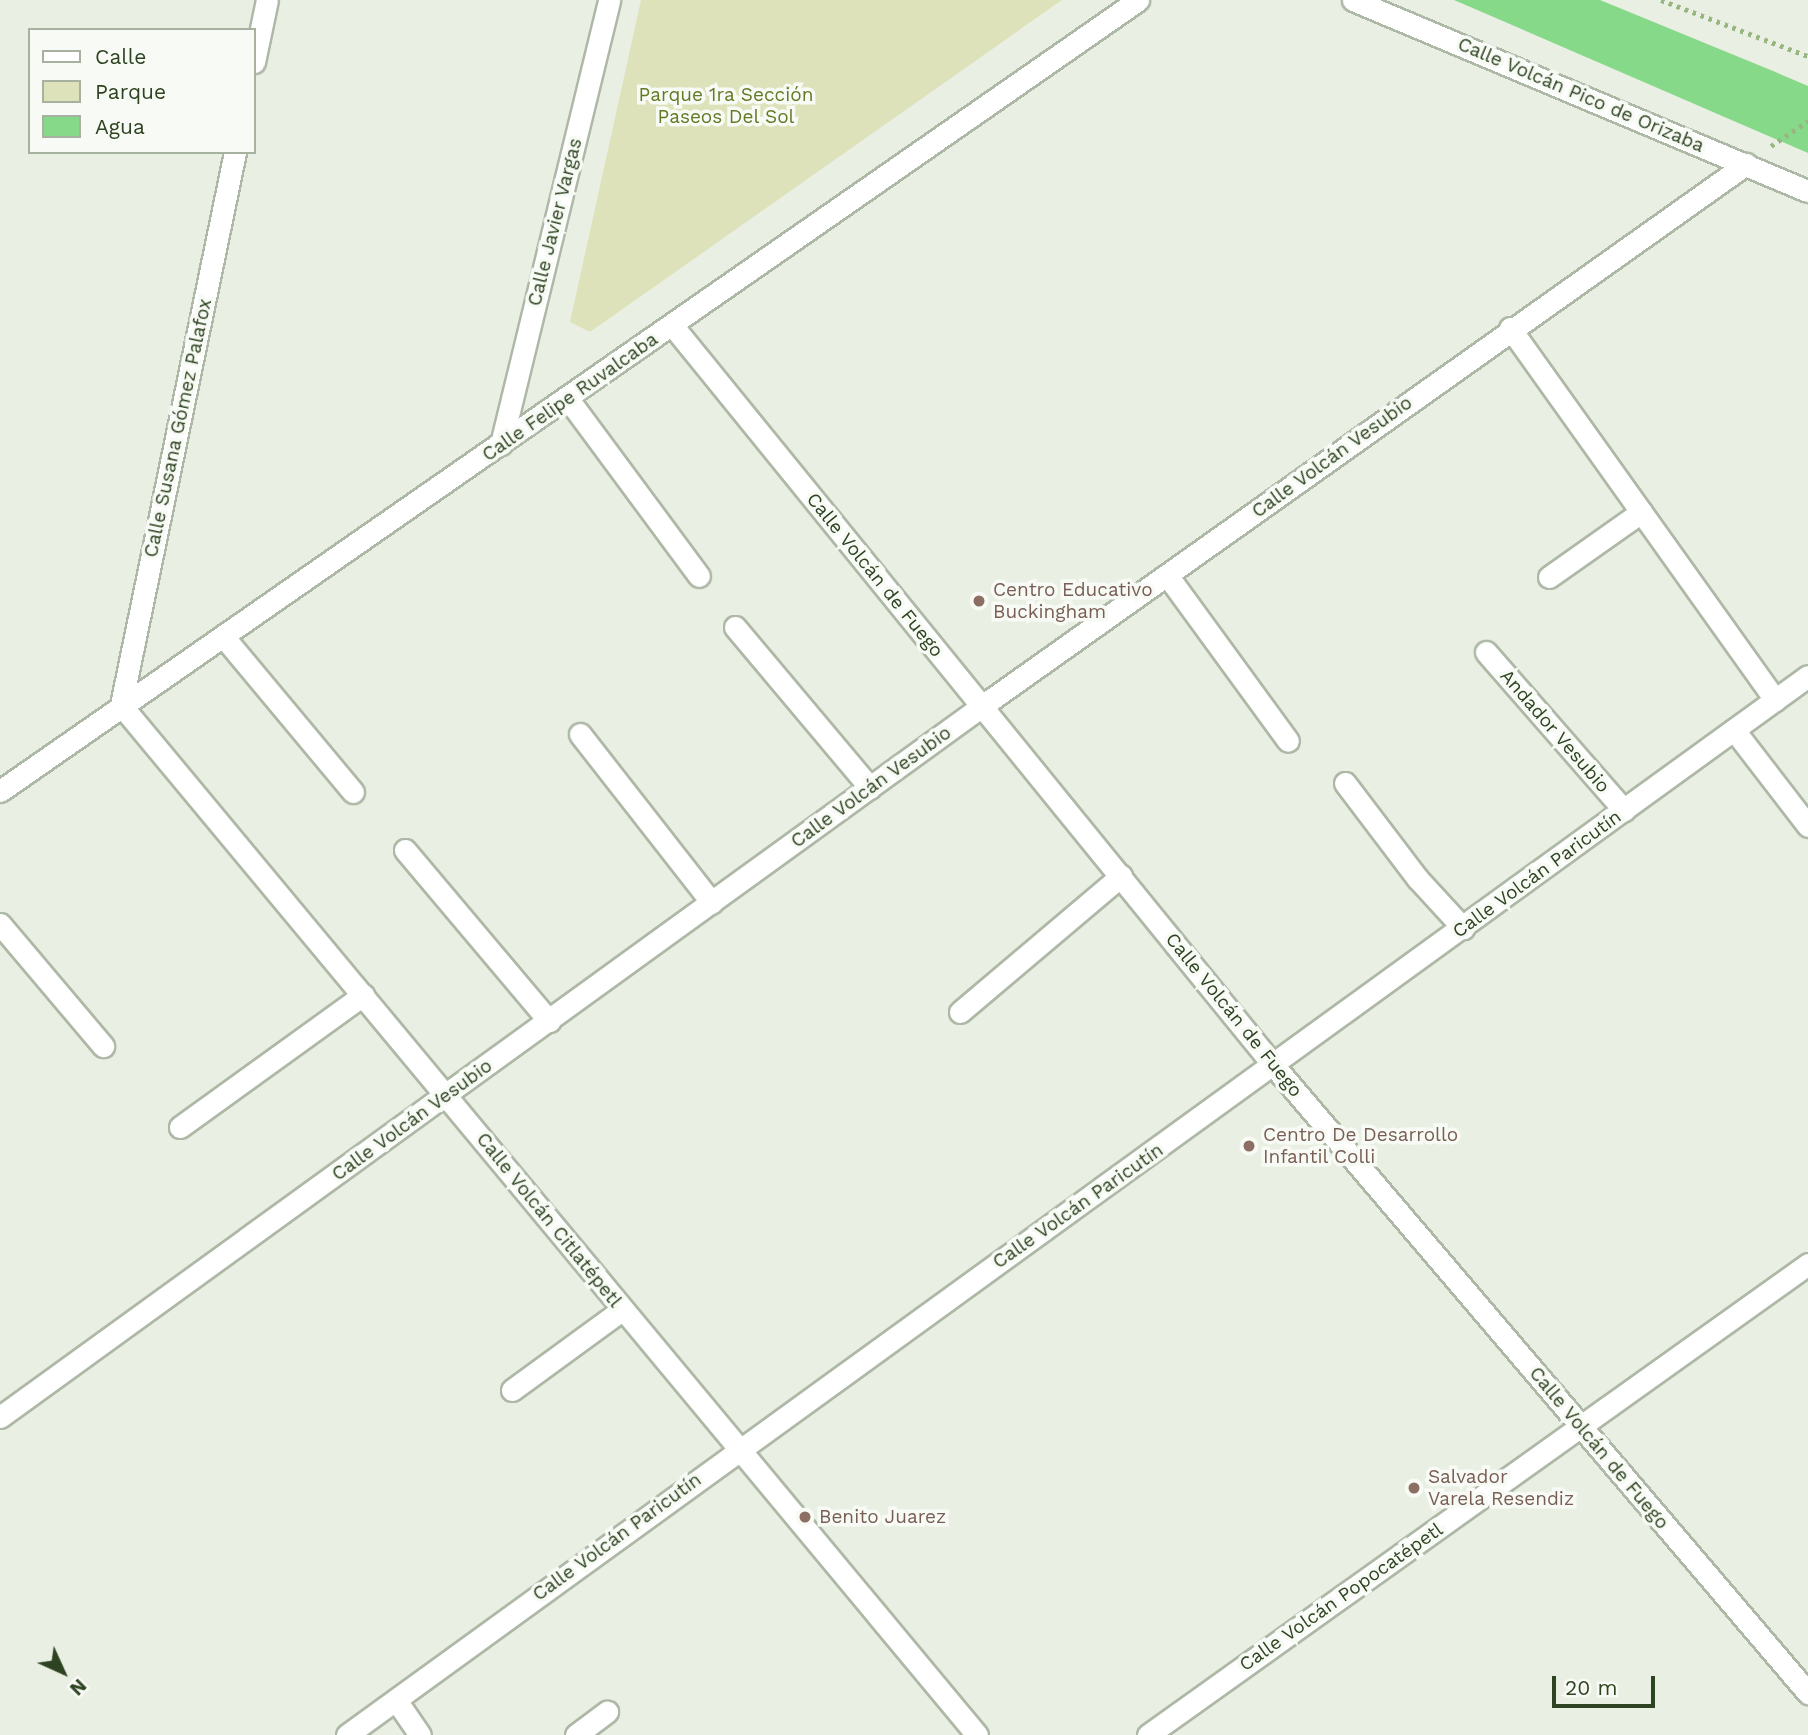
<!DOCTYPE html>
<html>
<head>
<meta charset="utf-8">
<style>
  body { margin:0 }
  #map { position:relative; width:1808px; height:1735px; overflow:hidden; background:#eaefe4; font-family:"Work Sans",sans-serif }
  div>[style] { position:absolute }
  .green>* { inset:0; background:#dde2ba }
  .water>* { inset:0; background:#86d988 }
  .path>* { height:4.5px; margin-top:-2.25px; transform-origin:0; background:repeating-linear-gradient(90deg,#98b681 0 3.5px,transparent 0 8.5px) }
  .roads { filter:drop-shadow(2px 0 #aeb8a6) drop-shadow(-2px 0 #aeb8a6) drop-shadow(0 2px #aeb8a6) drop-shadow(0 -2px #aeb8a6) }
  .street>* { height:21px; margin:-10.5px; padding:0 10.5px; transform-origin:10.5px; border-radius:10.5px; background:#fff }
  .dots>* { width:19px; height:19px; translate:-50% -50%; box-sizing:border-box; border:4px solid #f8fbf5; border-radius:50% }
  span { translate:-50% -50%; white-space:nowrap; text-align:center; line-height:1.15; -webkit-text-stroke:7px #f8fbf5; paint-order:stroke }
  .park-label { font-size:19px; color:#647925 }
  .street-label { font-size:19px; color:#2e4321 }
  .education-label { font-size:19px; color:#785e54 }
  .left { translate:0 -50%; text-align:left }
  .legend { position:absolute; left:28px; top:28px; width:228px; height:126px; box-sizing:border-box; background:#f8fbf5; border:2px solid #a7b1a0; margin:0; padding:9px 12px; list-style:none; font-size:21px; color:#2e4321 }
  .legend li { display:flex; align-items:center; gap:14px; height:35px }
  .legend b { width:35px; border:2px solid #a7b1a0 }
  .north { position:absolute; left:28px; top:1637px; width:70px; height:70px; -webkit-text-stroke:5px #f8fbf5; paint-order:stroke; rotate:135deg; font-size:19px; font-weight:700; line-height:28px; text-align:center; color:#2e4321 }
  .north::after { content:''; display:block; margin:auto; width:24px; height:32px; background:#2e4321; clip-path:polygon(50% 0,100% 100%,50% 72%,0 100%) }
  .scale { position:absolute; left:1552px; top:1676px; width:103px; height:32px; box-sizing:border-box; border:4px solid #2e4321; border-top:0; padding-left:9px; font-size:21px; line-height:24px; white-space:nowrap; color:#2e4321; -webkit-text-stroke:5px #f8fbf5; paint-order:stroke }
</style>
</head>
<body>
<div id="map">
  <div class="green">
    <i style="clip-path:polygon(641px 0,1062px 0,590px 332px,570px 322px)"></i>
  </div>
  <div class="water">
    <i style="clip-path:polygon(1454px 0,1600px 0,1773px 71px,1808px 86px,1808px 153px)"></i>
  </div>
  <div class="path">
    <i style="left:1661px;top:0;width:157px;rotate:20.9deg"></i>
    <i style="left:1771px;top:146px;width:45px;rotate:-34deg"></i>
  </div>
  <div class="roads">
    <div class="street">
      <i style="left:1353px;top:0;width:493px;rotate:22.8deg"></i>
      <i style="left:254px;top:62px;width:63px;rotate:-78.2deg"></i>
      <i style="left:235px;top:152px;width:565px;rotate:101.65deg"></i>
      <i style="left:121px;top:705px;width:1339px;rotate:50.27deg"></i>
      <i style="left:672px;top:325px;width:955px;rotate:50.91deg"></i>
      <i style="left:1274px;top:1066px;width:824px;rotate:49.58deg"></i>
      <i style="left:1510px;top:328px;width:457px;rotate:54.5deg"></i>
      <i style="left:568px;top:399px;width:220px;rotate:53.5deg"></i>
      <i style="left:501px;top:444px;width:457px;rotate:-76.3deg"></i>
      <i style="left:1167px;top:575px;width:205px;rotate:53.9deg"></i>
      <i style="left:1549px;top:577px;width:113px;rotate:-35.2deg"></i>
      <i style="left:735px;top:627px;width:210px;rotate:50deg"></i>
      <i style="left:223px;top:636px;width:203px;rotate:50.2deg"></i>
      <i style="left:1486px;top:652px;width:210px;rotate:48.9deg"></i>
      <i style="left:1734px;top:730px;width:121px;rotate:52.4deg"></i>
      <i style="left:580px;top:734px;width:214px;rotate:52deg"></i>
      <i style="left:1345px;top:783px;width:121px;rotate:52.8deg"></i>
      <i style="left:1418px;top:879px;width:67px;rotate:47.4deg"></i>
      <i style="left:0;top:791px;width:1386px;rotate:-34.8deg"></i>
      <i style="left:405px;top:850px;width:224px;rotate:49.9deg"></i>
      <i style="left:0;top:924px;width:160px;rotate:49.8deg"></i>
      <i style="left:960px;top:1012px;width:211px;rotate:-40.2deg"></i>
      <i style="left:180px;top:1127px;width:226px;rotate:-35.8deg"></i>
      <i style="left:512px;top:1390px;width:137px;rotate:-36.1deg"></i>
      <i style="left:0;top:1417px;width:1212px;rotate:-35.91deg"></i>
      <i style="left:982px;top:706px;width:937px;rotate:-35.35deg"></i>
      <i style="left:396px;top:1700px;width:42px;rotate:55.6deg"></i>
      <i style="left:347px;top:1735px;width:1804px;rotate:-35.94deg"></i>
      <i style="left:576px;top:1735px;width:39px;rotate:-37deg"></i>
      <i style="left:1148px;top:1735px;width:811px;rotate:-35.51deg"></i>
    </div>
  </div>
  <div class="dots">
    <i style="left:979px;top:601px;background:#8d6e63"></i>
    <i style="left:1249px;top:1146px;background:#8d6e63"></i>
    <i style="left:1414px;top:1488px;background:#8d6e63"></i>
    <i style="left:805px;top:1517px;background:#8d6e63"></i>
  </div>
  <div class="park-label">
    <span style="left:726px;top:106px">Parque 1ra Sección<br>Paseos Del Sol</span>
  </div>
  <div class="street-label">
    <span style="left:1581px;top:95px;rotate:23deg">Calle Volcán Pico de Orizaba</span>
    <span style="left:555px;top:222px;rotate:-76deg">Calle Javier Vargas</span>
    <span style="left:570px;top:397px;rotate:-35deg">Calle Felipe Ruvalcaba</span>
    <span style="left:178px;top:428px;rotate:-78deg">Calle Susana Gómez Palafox</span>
    <span style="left:1332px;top:457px;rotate:-36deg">Calle Volcán Vesubio</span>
    <span style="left:875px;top:575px;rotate:51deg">Calle Volcán de Fuego</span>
    <span style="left:1555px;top:731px;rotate:49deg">Andador Vesubio</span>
    <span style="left:871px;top:787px;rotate:-36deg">Calle Volcán Vesubio</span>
    <span style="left:1537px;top:874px;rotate:-36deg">Calle Volcán Paricutín</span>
    <span style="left:1234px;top:1015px;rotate:51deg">Calle Volcán de Fuego</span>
    <span style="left:412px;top:1120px;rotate:-36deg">Calle Volcán Vesubio</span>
    <span style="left:1078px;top:1206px;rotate:-35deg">Calle Volcán Paricutín</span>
    <span style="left:549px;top:1220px;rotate:51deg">Calle Volcán Citlatépetl</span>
    <span style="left:1599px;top:1448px;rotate:50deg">Calle Volcán de Fuego</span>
    <span style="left:617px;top:1537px;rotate:-36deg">Calle Volcán Paricutín</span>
    <span style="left:1341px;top:1597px;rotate:-35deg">Calle Volcán Popocatépetl</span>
  </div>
  <div class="education-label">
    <span class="left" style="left:993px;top:601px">Centro Educativo<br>Buckingham</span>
    <span class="left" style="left:1263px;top:1146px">Centro De Desarrollo<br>Infantil Colli</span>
    <span class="left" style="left:1428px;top:1488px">Salvador<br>Varela Resendiz</span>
    <span class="left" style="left:819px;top:1517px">Benito Juarez</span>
  </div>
  <ul class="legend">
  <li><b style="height:9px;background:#fff"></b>Calle</li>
  <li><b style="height:19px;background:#dde2ba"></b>Parque</li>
  <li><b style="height:19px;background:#86d988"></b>Agua</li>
  </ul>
  <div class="north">N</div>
  <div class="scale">20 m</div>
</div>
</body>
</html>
